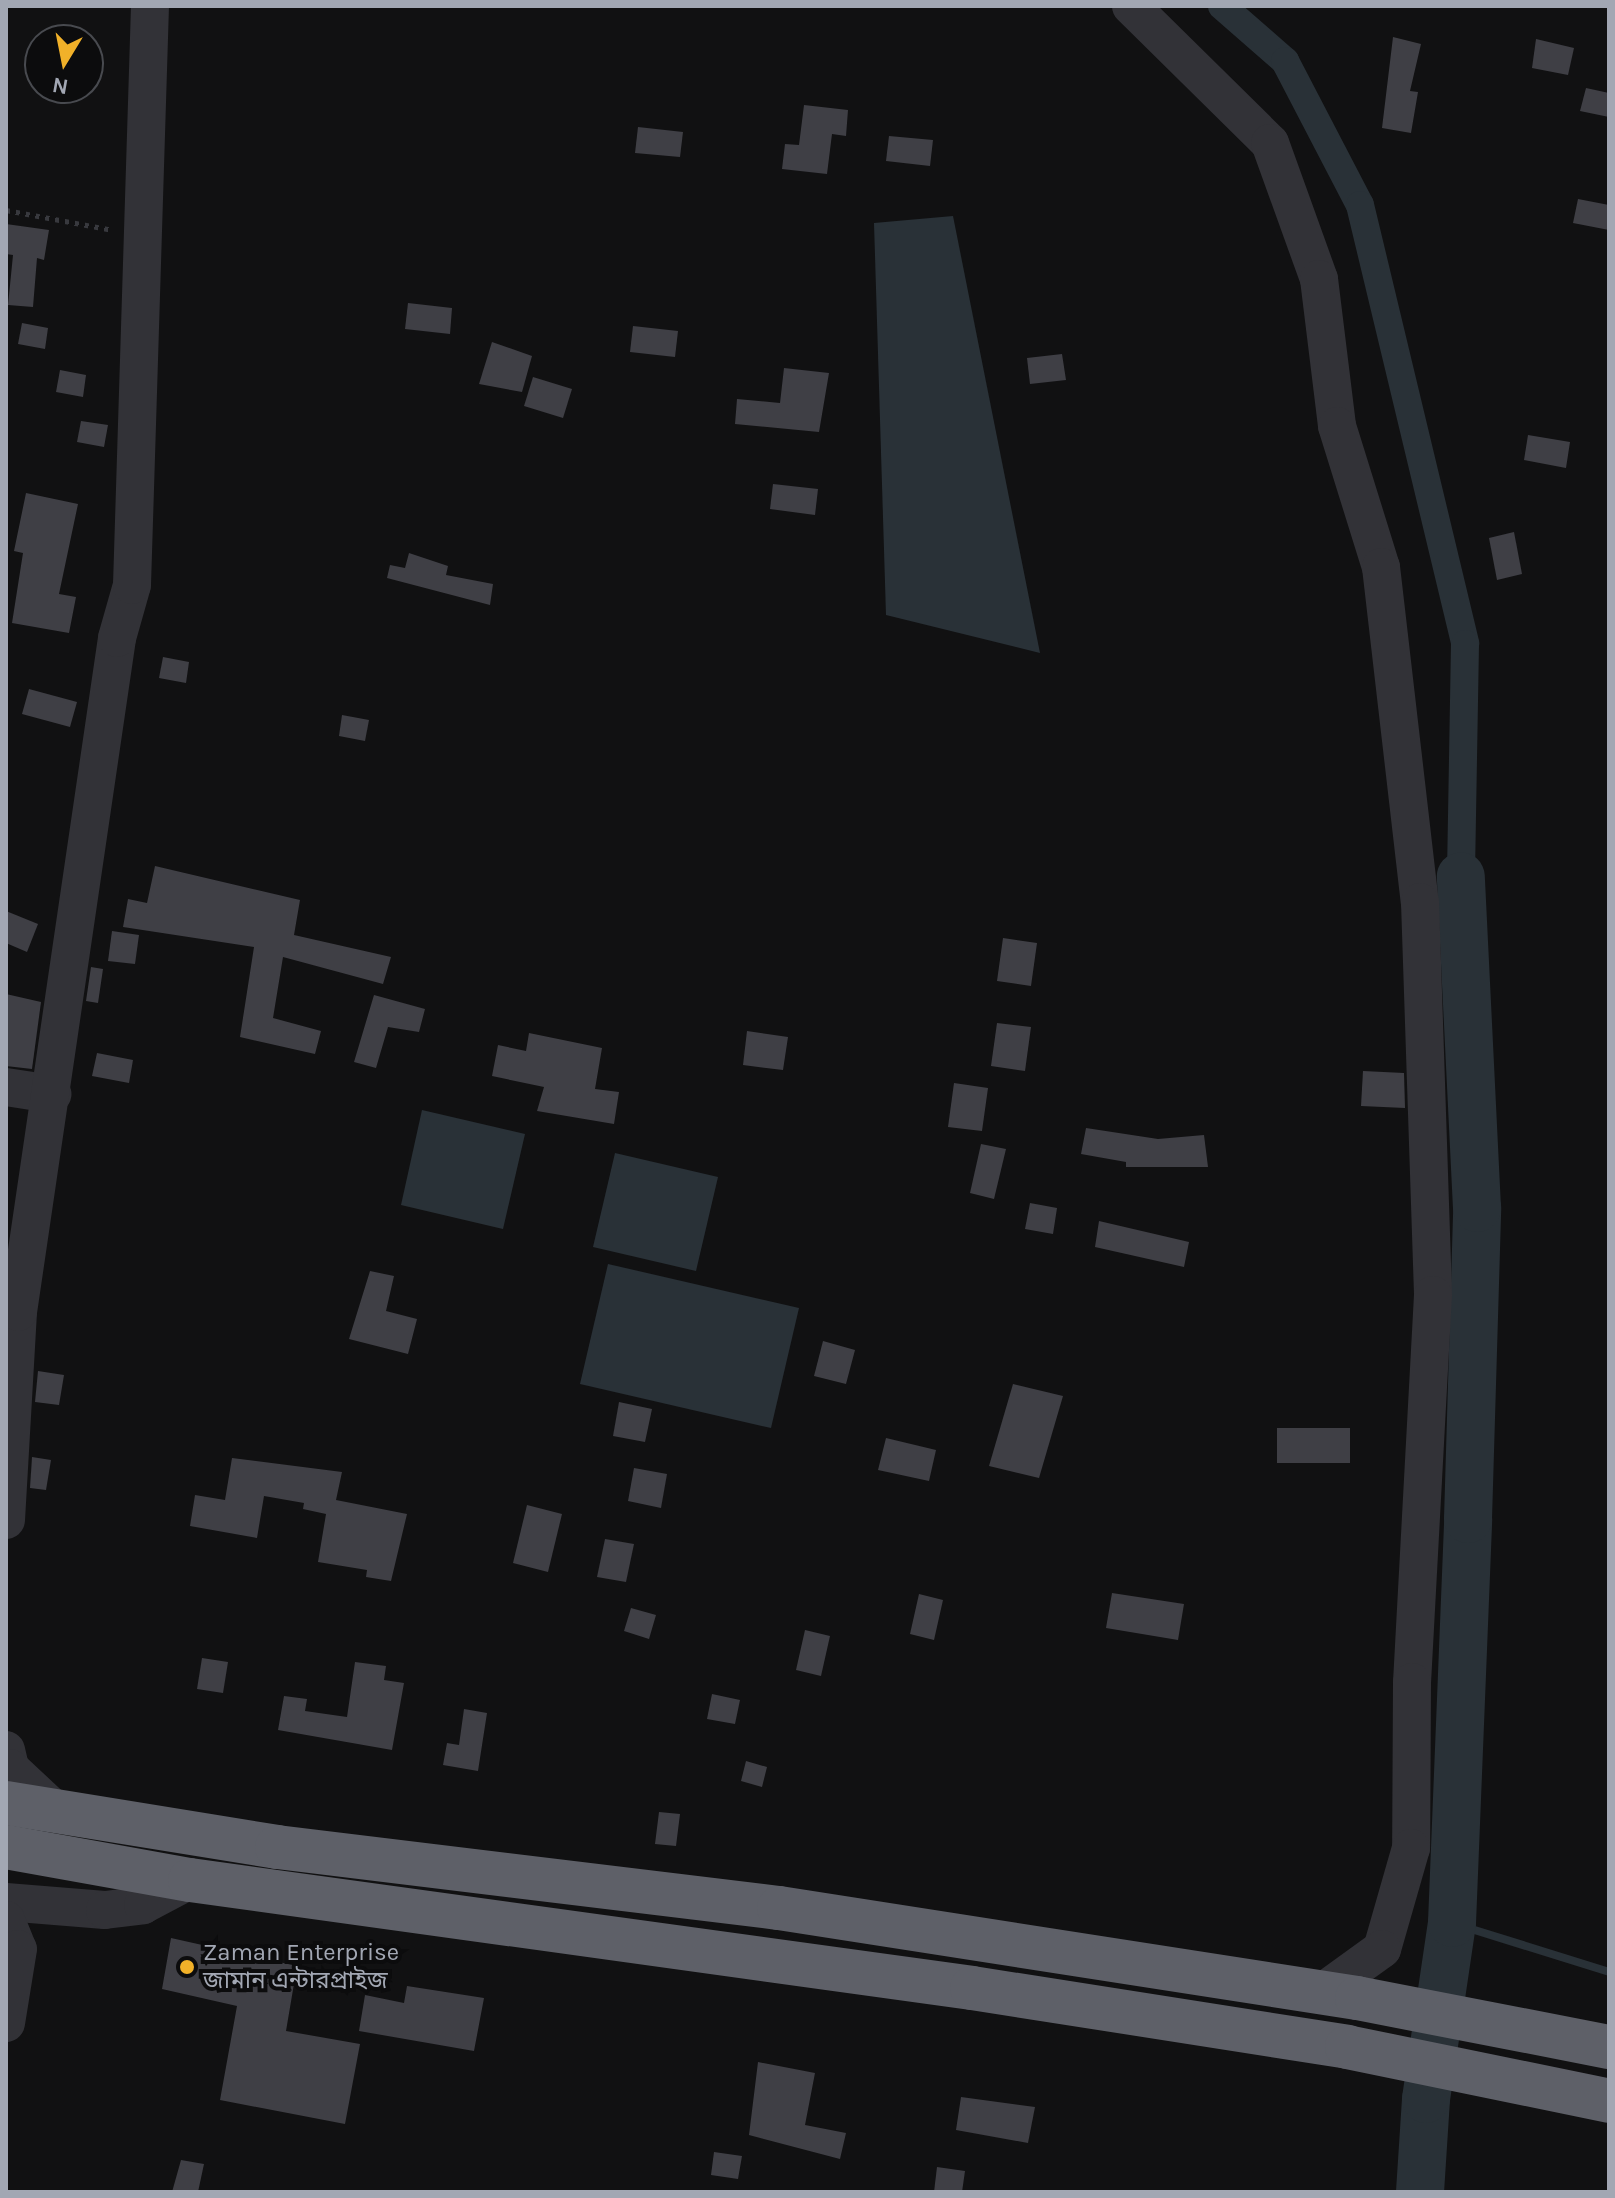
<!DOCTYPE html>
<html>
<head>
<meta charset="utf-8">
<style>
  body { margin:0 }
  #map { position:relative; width:1615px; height:2198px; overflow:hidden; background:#111112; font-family:Karla,"Noto Sans Bengali",sans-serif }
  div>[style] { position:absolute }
  .water>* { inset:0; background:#293137 }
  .stream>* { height:8px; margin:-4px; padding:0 4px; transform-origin:4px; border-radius:4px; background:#293137 }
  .canal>* { height:28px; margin:-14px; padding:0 14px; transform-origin:14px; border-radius:14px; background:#293137 }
  .river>* { height:48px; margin:-24px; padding:0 24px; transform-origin:24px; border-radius:24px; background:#293137 }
  .building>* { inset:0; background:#3f3f45 }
  .path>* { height:5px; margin-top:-2.5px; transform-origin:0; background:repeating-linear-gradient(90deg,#38393e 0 4px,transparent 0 10px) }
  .minor>* { height:38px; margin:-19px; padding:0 19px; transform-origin:19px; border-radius:19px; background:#323237 }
  .highway>* { height:44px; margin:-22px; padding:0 22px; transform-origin:22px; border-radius:22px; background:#5e6068 }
  .dots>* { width:22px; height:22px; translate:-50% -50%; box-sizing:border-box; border:4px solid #0c0c0d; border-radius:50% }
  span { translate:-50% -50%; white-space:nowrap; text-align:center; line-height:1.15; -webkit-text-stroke:8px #0c0c0d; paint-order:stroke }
  .poi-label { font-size:24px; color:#a2a7b3 }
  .left { translate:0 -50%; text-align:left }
  .frame { position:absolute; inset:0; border:8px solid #a2a7b3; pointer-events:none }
  .north { position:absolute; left:24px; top:24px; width:80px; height:80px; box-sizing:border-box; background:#0c0c0d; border:2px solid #484a4f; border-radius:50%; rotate:190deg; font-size:22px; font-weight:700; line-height:32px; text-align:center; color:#a2a7b3 }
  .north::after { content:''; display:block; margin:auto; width:28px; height:36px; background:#f1b129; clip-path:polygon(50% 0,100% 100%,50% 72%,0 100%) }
</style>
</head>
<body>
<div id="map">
  <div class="water">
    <i style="clip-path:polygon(953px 216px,1040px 653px,886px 615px,874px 223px)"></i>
    <i style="clip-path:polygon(422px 1110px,525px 1134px,503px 1229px,401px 1205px)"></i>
    <i style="clip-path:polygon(615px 1153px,718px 1177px,696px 1271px,593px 1247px)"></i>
    <i style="clip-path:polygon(608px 1264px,799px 1308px,771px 1428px,580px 1384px)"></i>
  </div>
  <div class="stream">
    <i style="left:1452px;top:1923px;width:164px;rotate:17.3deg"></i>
  </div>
  <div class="canal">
    <i style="left:1222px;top:6px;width:84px;rotate:41.1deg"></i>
    <i style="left:1285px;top:61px;width:162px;rotate:62.5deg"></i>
    <i style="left:1360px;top:205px;width:451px;rotate:76.5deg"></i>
    <i style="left:1465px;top:644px;width:232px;rotate:91deg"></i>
  </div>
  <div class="river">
    <i style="left:1420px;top:2192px;width:93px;rotate:-86.3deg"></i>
    <i style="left:1426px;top:2099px;width:178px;rotate:-81.6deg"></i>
    <i style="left:1452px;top:1923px;width:404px;rotate:-87.7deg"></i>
    <i style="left:1468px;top:1519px;width:311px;rotate:-88.3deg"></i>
    <i style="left:1477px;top:1208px;width:332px;rotate:-92.8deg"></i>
  </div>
  <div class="building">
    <i style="clip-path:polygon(1393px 37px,1421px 44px,1410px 91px,1418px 92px,1411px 133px,1382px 128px)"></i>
    <i style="clip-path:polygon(1536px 39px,1574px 48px,1568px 75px,1532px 68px)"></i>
    <i style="clip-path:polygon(1586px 88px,1609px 93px,1609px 117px,1580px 111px)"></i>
    <i style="clip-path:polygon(804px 105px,848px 110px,846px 136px,832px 134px,827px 174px,782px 169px,785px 144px,799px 145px)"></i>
    <i style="clip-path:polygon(638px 127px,683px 132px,680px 157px,635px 153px)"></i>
    <i style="clip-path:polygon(889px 136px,933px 140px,930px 166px,886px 161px)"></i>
    <i style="clip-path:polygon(1578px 199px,1609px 205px,1609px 230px,1573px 223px)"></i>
    <i style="clip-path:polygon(6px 224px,49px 230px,44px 260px,37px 258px,33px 307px,8px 305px,13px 255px,6px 254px)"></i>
    <i style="clip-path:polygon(408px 303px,452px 308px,450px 334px,405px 329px)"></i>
    <i style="clip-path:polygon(22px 323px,48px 328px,45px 349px,18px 344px)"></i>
    <i style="clip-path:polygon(633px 326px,678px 331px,675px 357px,630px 352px)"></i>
    <i style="clip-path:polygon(492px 342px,532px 356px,522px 392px,479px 384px)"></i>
    <i style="clip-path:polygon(1062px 354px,1066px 380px,1030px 384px,1027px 358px)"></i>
    <i style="clip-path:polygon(784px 368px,829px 373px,819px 432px,735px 424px,737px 399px,780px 403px)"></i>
    <i style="clip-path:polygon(60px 370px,86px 375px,83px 397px,56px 392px)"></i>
    <i style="clip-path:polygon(533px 377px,572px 389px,563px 418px,524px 406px)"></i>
    <i style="clip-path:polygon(81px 421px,108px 425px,104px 447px,77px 442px)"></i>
    <i style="clip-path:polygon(1528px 435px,1570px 442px,1566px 468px,1524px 460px)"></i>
    <i style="clip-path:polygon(773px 484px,818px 489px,815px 515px,770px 509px)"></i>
    <i style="clip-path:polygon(26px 493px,78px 504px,59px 594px,76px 597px,69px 633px,12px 623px,23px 553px,14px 551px)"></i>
    <i style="clip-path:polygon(1514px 532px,1522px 574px,1497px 580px,1489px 538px)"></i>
    <i style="clip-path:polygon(409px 553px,448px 566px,446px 575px,493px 584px,490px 605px,387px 578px,390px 565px,405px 568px)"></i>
    <i style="clip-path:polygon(163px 657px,189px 662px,186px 683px,159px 678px)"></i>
    <i style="clip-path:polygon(29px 689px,77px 702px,70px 727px,22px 714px)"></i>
    <i style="clip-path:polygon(342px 715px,369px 720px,365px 741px,339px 736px)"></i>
    <i style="clip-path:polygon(155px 866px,300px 900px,294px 935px,391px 957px,383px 984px,283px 957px,273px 1018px,321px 1031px,315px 1054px,240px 1037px,254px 947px,123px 927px,128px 899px,147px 903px)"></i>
    <i style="clip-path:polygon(6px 911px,38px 924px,27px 952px,6px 943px)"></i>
    <i style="clip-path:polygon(112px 931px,139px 935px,135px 964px,108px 961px)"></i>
    <i style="clip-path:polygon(1003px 938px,1037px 943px,1031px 986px,997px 981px)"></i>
    <i style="clip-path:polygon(91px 967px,103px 969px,98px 1003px,86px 1001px)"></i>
    <i style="clip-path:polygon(6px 994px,41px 1002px,32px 1069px,6px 1066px)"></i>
    <i style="clip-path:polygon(374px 995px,425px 1009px,419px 1032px,388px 1027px,376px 1068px,354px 1062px)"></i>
    <i style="clip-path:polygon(997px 1023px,1031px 1027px,1025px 1071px,991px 1066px)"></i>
    <i style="clip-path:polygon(747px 1031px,788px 1037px,783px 1070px,743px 1065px)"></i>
    <i style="clip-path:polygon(529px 1033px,602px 1048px,595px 1089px,619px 1092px,614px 1124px,537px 1111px,544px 1087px,492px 1076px,498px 1045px,526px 1051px)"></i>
    <i style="clip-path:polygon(97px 1053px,133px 1060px,129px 1083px,92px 1076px)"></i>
    <i style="clip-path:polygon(1363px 1071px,1404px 1073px,1405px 1108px,1361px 1106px)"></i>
    <i style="clip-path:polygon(954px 1083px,988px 1088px,982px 1131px,948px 1127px)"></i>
    <i style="clip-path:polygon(1086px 1128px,1158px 1139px,1204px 1135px,1208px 1167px,1126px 1167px,1126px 1162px,1081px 1154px)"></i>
    <i style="clip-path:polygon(981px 1144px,1006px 1149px,994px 1199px,970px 1193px)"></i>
    <i style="clip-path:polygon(1030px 1203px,1057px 1208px,1053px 1234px,1025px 1229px)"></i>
    <i style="clip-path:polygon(1099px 1221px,1189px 1242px,1184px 1267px,1095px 1247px)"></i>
    <i style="clip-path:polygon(370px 1271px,394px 1276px,386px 1311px,417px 1319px,408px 1354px,349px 1339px)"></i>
    <i style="clip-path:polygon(823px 1341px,855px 1350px,846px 1384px,814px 1376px)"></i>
    <i style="clip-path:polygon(38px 1371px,64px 1375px,59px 1405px,35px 1402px)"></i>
    <i style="clip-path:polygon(1013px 1384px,1063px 1396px,1039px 1478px,989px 1466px)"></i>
    <i style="clip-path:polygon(619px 1402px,652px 1409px,645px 1442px,613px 1436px)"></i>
    <i style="clip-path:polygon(1277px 1428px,1350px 1428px,1350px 1463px,1277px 1463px)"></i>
    <i style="clip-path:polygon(886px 1438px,936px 1450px,929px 1481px,878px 1470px)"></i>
    <i style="clip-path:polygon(32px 1457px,51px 1460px,46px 1490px,30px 1488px)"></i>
    <i style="clip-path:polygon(232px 1458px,342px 1472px,336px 1500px,407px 1514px,391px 1581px,366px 1577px,367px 1570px,318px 1562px,326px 1514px,303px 1509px,304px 1503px,264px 1496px,257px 1538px,190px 1526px,195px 1495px,225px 1500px)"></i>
    <i style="clip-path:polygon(634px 1468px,667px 1474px,661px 1508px,628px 1501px)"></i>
    <i style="clip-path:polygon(527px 1505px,562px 1514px,548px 1572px,513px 1563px)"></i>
    <i style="clip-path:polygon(605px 1539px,634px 1544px,626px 1582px,597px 1577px)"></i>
    <i style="clip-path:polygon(1112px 1593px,1184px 1604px,1178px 1640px,1106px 1628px)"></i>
    <i style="clip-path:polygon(919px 1594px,943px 1600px,934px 1640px,910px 1634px)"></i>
    <i style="clip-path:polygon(631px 1608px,656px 1615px,649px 1639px,624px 1631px)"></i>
    <i style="clip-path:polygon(805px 1630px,830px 1636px,821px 1676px,796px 1670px)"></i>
    <i style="clip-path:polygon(202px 1658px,228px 1662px,223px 1693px,197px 1689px)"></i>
    <i style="clip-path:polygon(355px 1662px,386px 1666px,384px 1680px,404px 1683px,392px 1750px,278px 1730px,284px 1696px,307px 1699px,305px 1711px,347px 1717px)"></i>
    <i style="clip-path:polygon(712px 1694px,740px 1700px,735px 1724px,707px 1719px)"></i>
    <i style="clip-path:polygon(464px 1709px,487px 1713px,478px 1771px,443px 1765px,447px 1743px,459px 1745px)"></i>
    <i style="clip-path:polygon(746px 1761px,767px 1767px,762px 1787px,741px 1781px)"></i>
    <i style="clip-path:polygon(659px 1812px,680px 1814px,676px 1846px,655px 1844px)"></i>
    <i style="clip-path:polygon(171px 1938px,297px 1966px,286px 2031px,360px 2044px,345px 2124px,220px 2100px,237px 2006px,162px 1989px)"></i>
    <i style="clip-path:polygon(407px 1986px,484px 1998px,474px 2051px,359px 2031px,365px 1995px,404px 2003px)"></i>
    <i style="clip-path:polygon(758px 2062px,815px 2073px,805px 2125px,846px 2133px,840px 2159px,749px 2135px)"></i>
    <i style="clip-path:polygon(961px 2097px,1035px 2107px,1028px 2143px,956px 2130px)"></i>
    <i style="clip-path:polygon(714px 2152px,742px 2156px,738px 2179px,711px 2175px)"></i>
    <i style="clip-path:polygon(181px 2160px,204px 2164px,198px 2192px,172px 2192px)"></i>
    <i style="clip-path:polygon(937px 2167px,965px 2171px,962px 2192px,934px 2192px)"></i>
  </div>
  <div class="path">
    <i style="left:6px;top:210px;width:109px;rotate:10.6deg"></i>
  </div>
  <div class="minor">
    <i style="left:1131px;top:6px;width:195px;rotate:44.6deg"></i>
    <i style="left:1270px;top:143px;width:145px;rotate:70.2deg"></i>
    <i style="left:1319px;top:279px;width:148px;rotate:83deg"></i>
    <i style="left:1337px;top:426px;width:148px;rotate:72.7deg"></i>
    <i style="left:1381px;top:567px;width:337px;rotate:83.4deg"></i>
    <i style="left:1420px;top:902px;width:393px;rotate:88.1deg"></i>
    <i style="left:1433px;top:1295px;width:388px;rotate:93.1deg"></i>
    <i style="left:1412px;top:1682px;width:166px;rotate:90.3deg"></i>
    <i style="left:1411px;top:1848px;width:105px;rotate:106deg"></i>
    <i style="left:1382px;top:1949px;width:75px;rotate:144.2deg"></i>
    <i style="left:6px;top:1087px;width:47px;rotate:8.7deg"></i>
    <i style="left:6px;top:1520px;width:208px;rotate:-86.7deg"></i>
    <i style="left:18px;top:1312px;width:681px;rotate:-81.64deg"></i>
    <i style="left:117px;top:638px;width:55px;rotate:-74.2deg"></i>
    <i style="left:132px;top:585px;width:579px;rotate:-88.22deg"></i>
    <i style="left:6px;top:1750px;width:18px;rotate:77deg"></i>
    <i style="left:10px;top:1768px;width:66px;rotate:43.2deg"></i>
    <i style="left:6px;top:1902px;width:99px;rotate:4.6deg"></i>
    <i style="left:105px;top:1910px;width:38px;rotate:-7deg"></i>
    <i style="left:143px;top:1905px;width:53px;rotate:-28deg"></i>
    <i style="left:6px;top:1920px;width:31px;rotate:68deg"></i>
    <i style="left:18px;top:1949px;width:75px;rotate:99.2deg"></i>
  </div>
  <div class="highway">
    <i style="left:6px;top:1803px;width:275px;rotate:9.2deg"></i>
    <i style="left:277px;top:1847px;width:506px;rotate:6.93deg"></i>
    <i style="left:779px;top:1908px;width:585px;rotate:8.85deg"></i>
    <i style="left:1357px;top:1998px;width:257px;rotate:11deg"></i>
    <i style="left:6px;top:1847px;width:187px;rotate:10.2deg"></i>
    <i style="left:190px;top:1880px;width:789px;rotate:7.86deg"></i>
    <i style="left:972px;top:1988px;width:380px;rotate:8.9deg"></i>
    <i style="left:1347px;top:2047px;width:268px;rotate:11.6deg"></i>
  </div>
  <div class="dots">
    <i style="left:187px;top:1967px;background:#f1b129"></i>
  </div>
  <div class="poi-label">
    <span class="left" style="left:203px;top:1967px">Zaman Enterprise<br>জামান এন্টারপ্রাইজ</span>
  </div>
  <div class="frame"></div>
  <div class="north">N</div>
</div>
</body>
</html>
